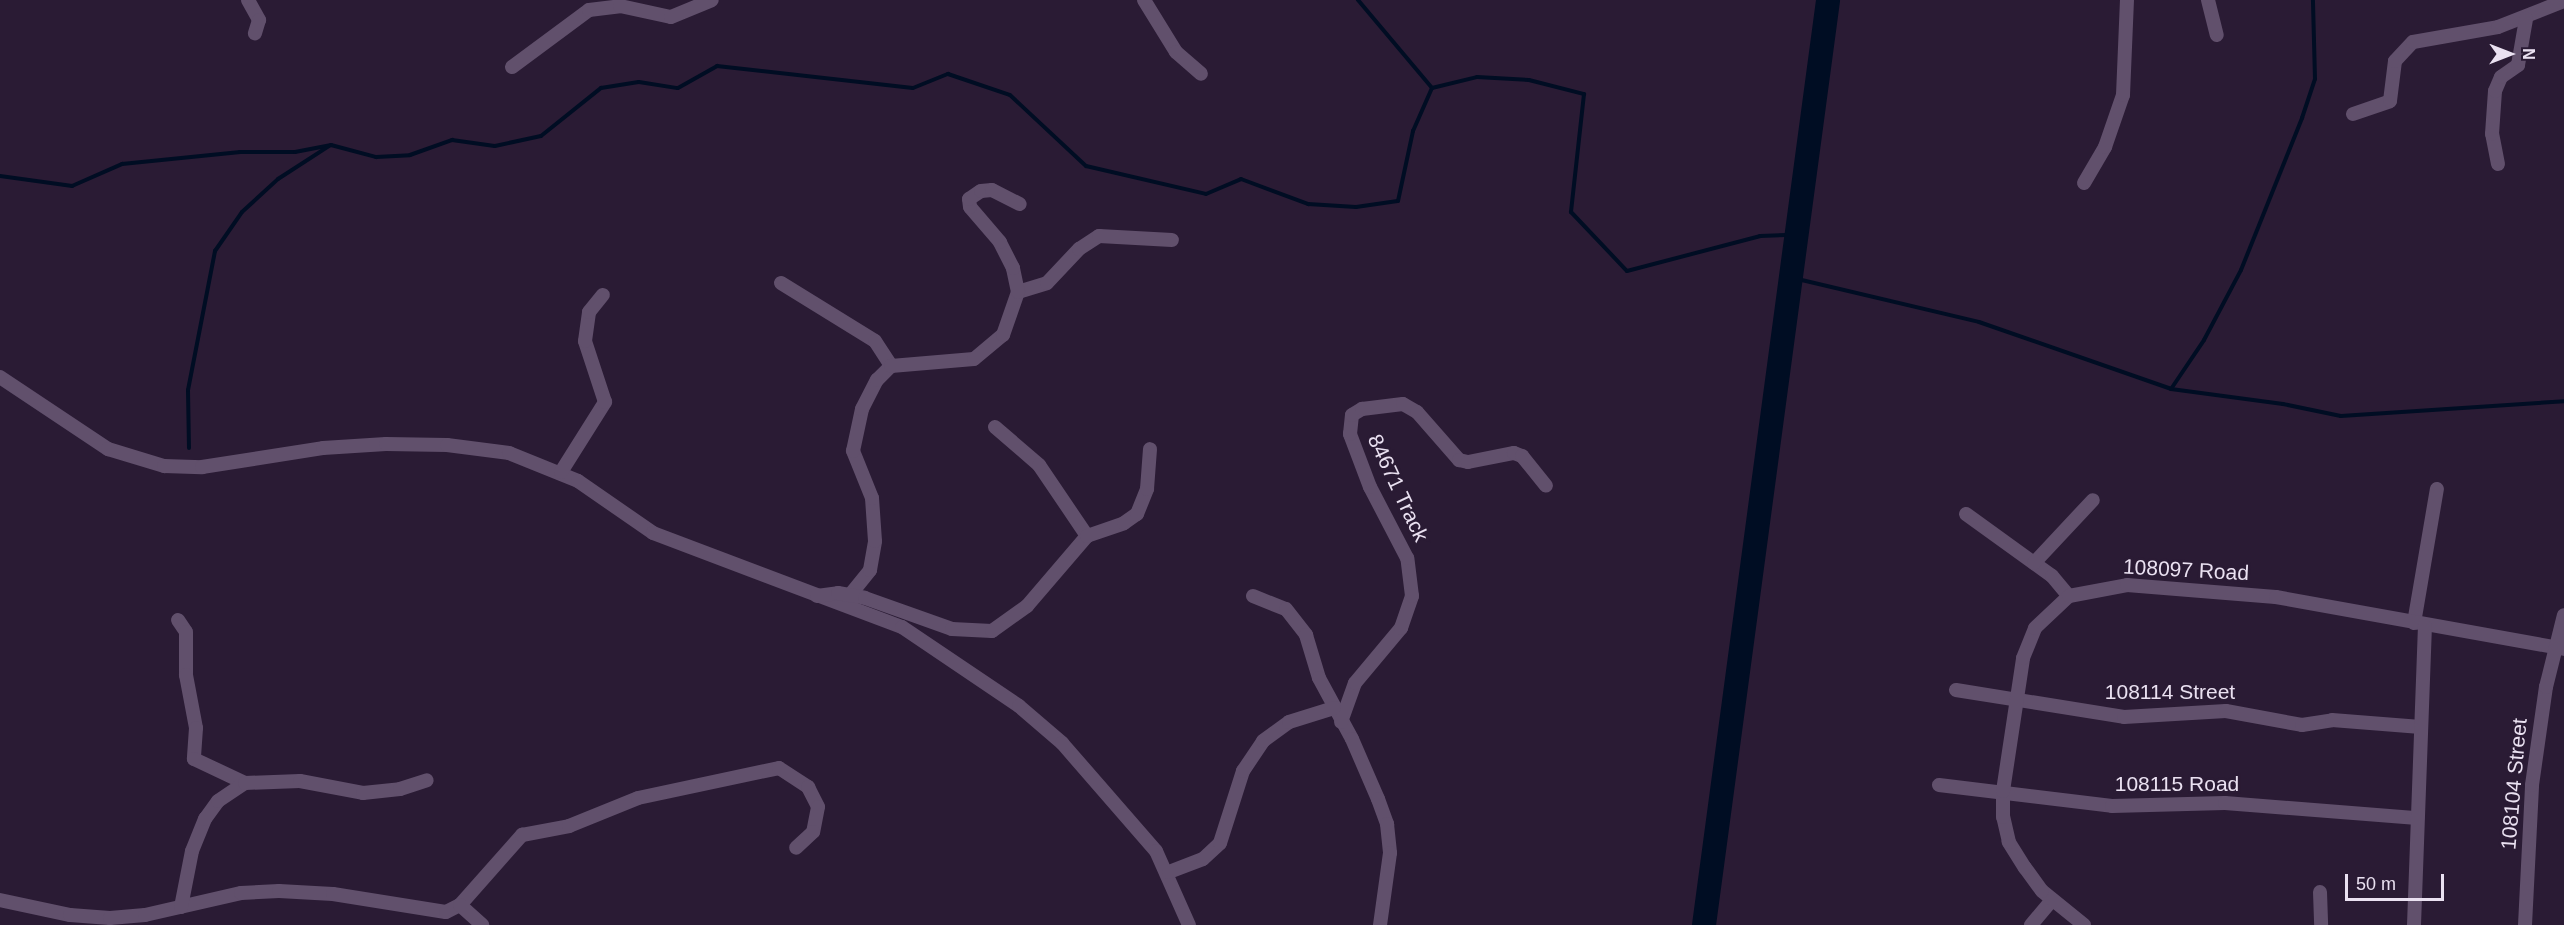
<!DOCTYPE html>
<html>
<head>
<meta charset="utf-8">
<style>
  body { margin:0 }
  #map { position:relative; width:2564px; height:925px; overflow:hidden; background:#2a1b34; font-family:Helvetica,sans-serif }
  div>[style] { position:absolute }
  .stream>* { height:4px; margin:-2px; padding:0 2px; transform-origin:2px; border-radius:2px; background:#000d23 }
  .river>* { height:24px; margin:-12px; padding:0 12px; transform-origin:12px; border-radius:12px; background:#000d23 }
  .minor>* { height:14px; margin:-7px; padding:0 7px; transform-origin:7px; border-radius:7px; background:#61506c }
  span { translate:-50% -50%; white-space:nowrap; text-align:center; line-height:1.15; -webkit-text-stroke:5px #2a1b34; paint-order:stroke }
  .street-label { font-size:21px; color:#eae1f1 }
  .north { position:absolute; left:2480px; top:24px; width:60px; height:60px; -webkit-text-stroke:4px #2a1b34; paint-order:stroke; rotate:90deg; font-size:16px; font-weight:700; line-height:24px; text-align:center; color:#eae1f1 }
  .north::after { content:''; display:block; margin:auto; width:21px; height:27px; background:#eae1f1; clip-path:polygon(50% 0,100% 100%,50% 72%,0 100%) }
  .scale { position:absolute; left:2345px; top:874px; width:99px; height:27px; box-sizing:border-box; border:3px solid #eae1f1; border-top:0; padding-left:8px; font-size:18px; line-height:21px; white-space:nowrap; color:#eae1f1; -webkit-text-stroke:4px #2a1b34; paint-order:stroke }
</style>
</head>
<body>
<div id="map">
  <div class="stream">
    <i style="left:1358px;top:0;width:115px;rotate:49.9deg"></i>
    <i style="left:0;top:176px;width:73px;rotate:7.9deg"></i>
    <i style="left:72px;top:186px;width:55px;rotate:-23.7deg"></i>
    <i style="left:122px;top:164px;width:119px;rotate:-5.8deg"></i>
    <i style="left:240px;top:152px;width:55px"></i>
    <i style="left:295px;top:152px;width:37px;rotate:-11deg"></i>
    <i style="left:331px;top:145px;width:47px;rotate:14.9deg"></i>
    <i style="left:376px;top:157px;width:34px;rotate:-3deg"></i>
    <i style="left:410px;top:155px;width:45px;rotate:-19.7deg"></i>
    <i style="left:452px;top:140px;width:43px;rotate:7.9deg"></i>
    <i style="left:495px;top:146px;width:47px;rotate:-12.3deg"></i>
    <i style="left:541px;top:136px;width:77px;rotate:-38.7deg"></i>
    <i style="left:601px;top:88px;width:38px;rotate:-9deg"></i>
    <i style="left:639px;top:82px;width:39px;rotate:9deg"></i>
    <i style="left:678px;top:88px;width:45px;rotate:-29.4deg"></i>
    <i style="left:717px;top:66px;width:197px;rotate:6.4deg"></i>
    <i style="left:913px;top:88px;width:38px;rotate:-22deg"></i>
    <i style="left:948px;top:74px;width:65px;rotate:18.7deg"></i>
    <i style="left:1010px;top:95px;width:104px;rotate:43.1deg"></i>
    <i style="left:1086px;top:166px;width:123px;rotate:13.1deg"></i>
    <i style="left:1206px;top:194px;width:38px;rotate:-23deg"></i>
    <i style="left:1241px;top:179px;width:72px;rotate:20.5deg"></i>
    <i style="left:1308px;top:204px;width:48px;rotate:3.6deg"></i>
    <i style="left:1356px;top:207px;width:42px;rotate:-8.1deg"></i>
    <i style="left:1398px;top:201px;width:72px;rotate:-77.9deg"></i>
    <i style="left:1413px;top:131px;width:47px;rotate:-66.2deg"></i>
    <i style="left:1432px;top:88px;width:46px;rotate:-13.7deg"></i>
    <i style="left:1477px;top:77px;width:52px;rotate:3.3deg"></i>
    <i style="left:1529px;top:80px;width:57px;rotate:14.3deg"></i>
    <i style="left:1584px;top:94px;width:119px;rotate:96.3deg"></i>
    <i style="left:1571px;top:212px;width:81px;rotate:46.5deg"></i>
    <i style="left:1627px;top:271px;width:138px;rotate:-14.7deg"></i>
    <i style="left:1760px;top:236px;width:35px;rotate:-2deg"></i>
    <i style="left:1789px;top:277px;width:195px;rotate:13.3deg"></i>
    <i style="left:1979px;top:322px;width:203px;rotate:19.2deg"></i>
    <i style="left:2171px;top:389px;width:113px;rotate:7.6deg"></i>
    <i style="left:2283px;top:404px;width:59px;rotate:11.7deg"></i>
    <i style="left:2341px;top:416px;width:224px;rotate:-3.8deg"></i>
    <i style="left:2171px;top:389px;width:59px;rotate:-56deg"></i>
    <i style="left:2204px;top:340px;width:79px;rotate:-62.1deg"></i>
    <i style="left:2241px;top:270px;width:164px;rotate:-68.1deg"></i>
    <i style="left:2302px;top:118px;width:41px;rotate:-71.6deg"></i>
    <i style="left:2315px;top:79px;width:79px;rotate:-91.5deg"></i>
    <i style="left:189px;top:448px;width:58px;rotate:-91deg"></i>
    <i style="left:188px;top:390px;width:142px;rotate:-79deg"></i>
    <i style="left:215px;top:251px;width:47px;rotate:-55.3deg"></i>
    <i style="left:242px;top:212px;width:49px;rotate:-42.5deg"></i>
    <i style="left:278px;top:179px;width:61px;rotate:-32.9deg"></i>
  </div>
  <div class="river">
    <i style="left:1704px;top:925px;width:933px;rotate:-82.36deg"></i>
  </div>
  <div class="minor">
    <i style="left:248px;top:0;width:23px;rotate:61deg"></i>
    <i style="left:259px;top:20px;width:14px;rotate:107deg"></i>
    <i style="left:1144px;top:0;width:61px;rotate:58.4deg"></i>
    <i style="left:1176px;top:52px;width:33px;rotate:41deg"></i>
    <i style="left:2208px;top:0;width:36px;rotate:76deg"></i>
    <i style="left:512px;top:67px;width:96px;rotate:-36.5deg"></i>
    <i style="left:589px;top:10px;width:31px;rotate:-7deg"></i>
    <i style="left:620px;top:6px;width:52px;rotate:12.2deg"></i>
    <i style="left:671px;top:17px;width:44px;rotate:-22.5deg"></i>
    <i style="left:2353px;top:114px;width:39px;rotate:-19deg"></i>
    <i style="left:2390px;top:101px;width:40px;rotate:-82.9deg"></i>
    <i style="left:2395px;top:61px;width:26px;rotate:-47deg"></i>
    <i style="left:2413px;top:42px;width:86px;rotate:-10deg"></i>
    <i style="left:2498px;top:27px;width:71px;rotate:-21.5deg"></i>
    <i style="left:2498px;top:164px;width:31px;rotate:-101deg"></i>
    <i style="left:2492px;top:134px;width:43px;rotate:-86deg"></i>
    <i style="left:2495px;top:91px;width:15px;rotate:-67deg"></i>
    <i style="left:2501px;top:77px;width:21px;rotate:-35deg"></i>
    <i style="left:2518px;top:65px;width:47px;rotate:-80.1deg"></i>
    <i style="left:2084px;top:183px;width:42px;rotate:-59.7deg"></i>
    <i style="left:2105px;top:147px;width:55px;rotate:-70.9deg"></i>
    <i style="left:2123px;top:95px;width:95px;rotate:-87.6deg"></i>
    <i style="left:781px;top:283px;width:110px;rotate:31.7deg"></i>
    <i style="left:875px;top:341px;width:30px;rotate:57deg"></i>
    <i style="left:1018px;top:292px;width:30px;rotate:-17deg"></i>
    <i style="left:1047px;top:283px;width:47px;rotate:-46.7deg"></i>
    <i style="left:1079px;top:249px;width:24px;rotate:-33deg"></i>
    <i style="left:1099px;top:236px;width:73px;rotate:3.1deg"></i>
    <i style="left:0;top:377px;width:130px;rotate:33.7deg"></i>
    <i style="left:108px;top:449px;width:59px;rotate:16.9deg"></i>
    <i style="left:164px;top:466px;width:38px;rotate:2deg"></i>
    <i style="left:202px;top:467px;width:122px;rotate:-8.9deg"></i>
    <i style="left:323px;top:448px;width:63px;rotate:-3.6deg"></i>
    <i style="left:386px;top:444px;width:61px;rotate:0.9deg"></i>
    <i style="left:447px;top:445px;width:63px;rotate:7.4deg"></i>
    <i style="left:509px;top:453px;width:74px;rotate:22.1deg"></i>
    <i style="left:578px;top:481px;width:91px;rotate:34.7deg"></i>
    <i style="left:653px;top:533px;width:266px;rotate:20.7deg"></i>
    <i style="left:902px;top:627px;width:141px;rotate:34deg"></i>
    <i style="left:1019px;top:706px;width:57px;rotate:40.7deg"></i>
    <i style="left:1062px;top:743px;width:143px;rotate:49deg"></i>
    <i style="left:1156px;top:851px;width:81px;rotate:66deg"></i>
    <i style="left:995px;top:427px;width:58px;rotate:40.8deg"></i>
    <i style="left:1039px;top:465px;width:86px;rotate:55.9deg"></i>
    <i style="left:561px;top:472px;width:83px;rotate:-57.8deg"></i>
    <i style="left:605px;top:402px;width:64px;rotate:-108.2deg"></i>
    <i style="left:585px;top:341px;width:29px;rotate:-82deg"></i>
    <i style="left:589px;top:312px;width:22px;rotate:-51deg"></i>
    <i style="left:1966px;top:514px;width:106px;rotate:35.8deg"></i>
    <i style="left:2052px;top:576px;width:26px;rotate:50deg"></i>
    <i style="left:2034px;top:563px;width:86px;rotate:-46.9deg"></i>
    <i style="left:850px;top:595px;width:32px;rotate:-51deg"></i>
    <i style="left:870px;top:570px;width:29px;rotate:-80deg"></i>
    <i style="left:875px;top:541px;width:43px;rotate:-94deg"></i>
    <i style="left:872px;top:498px;width:51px;rotate:-112deg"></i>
    <i style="left:853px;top:451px;width:43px;rotate:-77.9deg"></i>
    <i style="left:862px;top:409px;width:33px;rotate:-63deg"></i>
    <i style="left:877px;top:380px;width:20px;rotate:-45deg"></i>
    <i style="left:891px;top:366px;width:83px;rotate:-4.8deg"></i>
    <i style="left:974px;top:359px;width:38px;rotate:-40deg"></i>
    <i style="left:1003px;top:335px;width:46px;rotate:-70.8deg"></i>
    <i style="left:1018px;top:292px;width:25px;rotate:-102deg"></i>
    <i style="left:1013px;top:268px;width:29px;rotate:-117deg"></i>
    <i style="left:1000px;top:242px;width:46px;rotate:-130.6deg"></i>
    <i style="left:970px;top:207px;width:8px;rotate:-97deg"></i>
    <i style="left:969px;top:199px;width:14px;rotate:-34deg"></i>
    <i style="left:981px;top:191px;width:11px;rotate:-5deg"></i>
    <i style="left:992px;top:190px;width:31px;rotate:27deg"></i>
    <i style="left:817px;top:596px;width:21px;rotate:-8deg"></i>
    <i style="left:838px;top:593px;width:27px;rotate:10deg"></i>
    <i style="left:865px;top:598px;width:92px;rotate:19.6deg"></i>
    <i style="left:952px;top:629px;width:40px;rotate:2.9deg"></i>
    <i style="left:992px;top:631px;width:43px;rotate:-35.5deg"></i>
    <i style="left:1027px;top:606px;width:92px;rotate:-49.4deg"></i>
    <i style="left:1087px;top:536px;width:39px;rotate:-19deg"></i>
    <i style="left:1124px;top:523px;width:16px;rotate:-35deg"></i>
    <i style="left:1137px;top:514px;width:27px;rotate:-68deg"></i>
    <i style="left:1147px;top:489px;width:40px;rotate:-85.7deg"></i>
    <i style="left:1253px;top:596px;width:35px;rotate:22deg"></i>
    <i style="left:1286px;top:609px;width:33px;rotate:52deg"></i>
    <i style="left:1306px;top:635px;width:45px;rotate:73.2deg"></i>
    <i style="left:1319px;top:678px;width:69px;rotate:61.6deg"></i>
    <i style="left:1352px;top:739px;width:65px;rotate:66.6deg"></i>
    <i style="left:1378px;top:799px;width:27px;rotate:70deg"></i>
    <i style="left:1387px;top:824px;width:29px;rotate:84deg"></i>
    <i style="left:1390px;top:853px;width:73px;rotate:97.9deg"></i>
    <i style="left:178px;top:620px;width:14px;rotate:56deg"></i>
    <i style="left:186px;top:632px;width:43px;rotate:90deg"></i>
    <i style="left:186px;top:675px;width:54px;rotate:79.3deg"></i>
    <i style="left:196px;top:728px;width:31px;rotate:94deg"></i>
    <i style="left:194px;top:759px;width:56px;rotate:25.2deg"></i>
    <i style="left:2414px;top:623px;width:136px;rotate:-80.3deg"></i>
    <i style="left:1956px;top:690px;width:170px;rotate:9.1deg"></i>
    <i style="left:2124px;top:717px;width:102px;rotate:-3.4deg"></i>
    <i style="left:2226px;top:711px;width:77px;rotate:10.4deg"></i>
    <i style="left:2302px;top:725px;width:30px;rotate:-9deg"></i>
    <i style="left:2332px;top:720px;width:89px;rotate:4.5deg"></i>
    <i style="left:1341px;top:722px;width:41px;rotate:-70.3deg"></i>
    <i style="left:1355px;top:683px;width:72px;rotate:-50.1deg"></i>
    <i style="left:1401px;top:628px;width:34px;rotate:-71deg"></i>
    <i style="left:1412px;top:596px;width:38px;rotate:-97deg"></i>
    <i style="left:1407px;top:558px;width:80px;rotate:-117.5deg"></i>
    <i style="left:1370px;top:487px;width:57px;rotate:-110.7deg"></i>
    <i style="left:1350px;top:434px;width:19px;rotate:-84deg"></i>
    <i style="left:1352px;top:415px;width:12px;rotate:-31deg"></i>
    <i style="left:1362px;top:409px;width:41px;rotate:-7deg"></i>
    <i style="left:1403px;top:404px;width:16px;rotate:30deg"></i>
    <i style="left:1417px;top:412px;width:64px;rotate:48.8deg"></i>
    <i style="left:1459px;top:460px;width:9px;rotate:13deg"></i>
    <i style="left:1468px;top:462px;width:47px;rotate:-11.1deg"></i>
    <i style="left:1514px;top:453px;width:9px;rotate:21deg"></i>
    <i style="left:1522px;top:456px;width:38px;rotate:51deg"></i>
    <i style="left:1939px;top:785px;width:174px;rotate:6.9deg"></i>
    <i style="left:2112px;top:806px;width:113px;rotate:-1.5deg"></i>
    <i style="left:2225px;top:803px;width:193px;rotate:4.5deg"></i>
    <i style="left:1169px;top:872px;width:36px;rotate:-21deg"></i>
    <i style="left:1203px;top:859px;width:23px;rotate:-43deg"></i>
    <i style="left:1220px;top:843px;width:76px;rotate:-72.3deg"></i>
    <i style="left:1243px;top:771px;width:36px;rotate:-56deg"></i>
    <i style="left:1263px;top:741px;width:32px;rotate:-36deg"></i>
    <i style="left:1289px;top:722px;width:47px;rotate:-17.3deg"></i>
    <i style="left:2320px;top:892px;width:33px;rotate:88deg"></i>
    <i style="left:0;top:900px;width:72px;rotate:12.1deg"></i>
    <i style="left:70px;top:915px;width:40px;rotate:4.3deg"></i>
    <i style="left:110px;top:918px;width:35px;rotate:-5deg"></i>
    <i style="left:145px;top:915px;width:98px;rotate:-12.9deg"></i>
    <i style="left:241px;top:893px;width:38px;rotate:-3deg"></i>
    <i style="left:279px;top:891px;width:54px;rotate:3.2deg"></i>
    <i style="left:333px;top:894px;width:114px;rotate:9.1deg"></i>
    <i style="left:446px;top:912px;width:16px;rotate:-27deg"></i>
    <i style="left:460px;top:905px;width:94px;rotate:-48.5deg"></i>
    <i style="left:522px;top:835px;width:48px;rotate:-10.8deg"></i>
    <i style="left:569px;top:826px;width:74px;rotate:-22.1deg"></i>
    <i style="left:638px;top:798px;width:144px;rotate:-12deg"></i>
    <i style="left:779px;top:768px;width:35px;rotate:33deg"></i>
    <i style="left:808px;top:787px;width:22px;rotate:63deg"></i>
    <i style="left:818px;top:807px;width:25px;rotate:101deg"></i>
    <i style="left:813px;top:832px;width:23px;rotate:137deg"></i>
    <i style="left:460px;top:905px;width:30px;rotate:42deg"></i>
    <i style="left:181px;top:907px;width:57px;rotate:-78.9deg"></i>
    <i style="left:192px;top:851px;width:35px;rotate:-68deg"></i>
    <i style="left:205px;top:819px;width:22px;rotate:-54deg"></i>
    <i style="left:218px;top:801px;width:32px;rotate:-34deg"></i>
    <i style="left:245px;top:783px;width:55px;rotate:-2.1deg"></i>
    <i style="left:300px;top:781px;width:64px;rotate:10.8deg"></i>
    <i style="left:363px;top:793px;width:37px;rotate:-6deg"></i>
    <i style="left:400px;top:789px;width:28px;rotate:-18deg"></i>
    <i style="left:2031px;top:925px;width:33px;rotate:-50deg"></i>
    <i style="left:2084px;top:925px;width:54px;rotate:-141deg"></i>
    <i style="left:2042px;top:891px;width:29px;rotate:-126deg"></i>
    <i style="left:2025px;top:868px;width:31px;rotate:-122deg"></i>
    <i style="left:2009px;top:842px;width:26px;rotate:-103deg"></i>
    <i style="left:2003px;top:817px;width:26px;rotate:-90deg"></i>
    <i style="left:2003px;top:791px;width:134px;rotate:-81.4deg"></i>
    <i style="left:2023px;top:658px;width:32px;rotate:-68deg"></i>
    <i style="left:2035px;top:628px;width:47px;rotate:-43.3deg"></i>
    <i style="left:2069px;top:596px;width:59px;rotate:-10.7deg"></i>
    <i style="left:2127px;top:585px;width:149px;rotate:4.6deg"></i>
    <i style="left:2276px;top:597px;width:293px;rotate:10.2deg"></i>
    <i style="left:2414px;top:925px;width:299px;rotate:-87.9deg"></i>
    <i style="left:2525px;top:925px;width:140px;rotate:-87.1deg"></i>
    <i style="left:2532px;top:785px;width:99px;rotate:-81.9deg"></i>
    <i style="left:2546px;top:687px;width:74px;rotate:-76deg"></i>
  </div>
  <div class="street-label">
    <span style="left:1398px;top:488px;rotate:65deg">84671 Track</span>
    <span style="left:2186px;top:570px;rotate:3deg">108097 Road</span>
    <span style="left:2170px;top:692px">108114 Street</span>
    <span style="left:2177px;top:784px">108115 Road</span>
    <span style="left:2514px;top:784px;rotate:-85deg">108104 Street</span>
  </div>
  <div class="north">N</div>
  <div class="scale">50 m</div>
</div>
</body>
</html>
